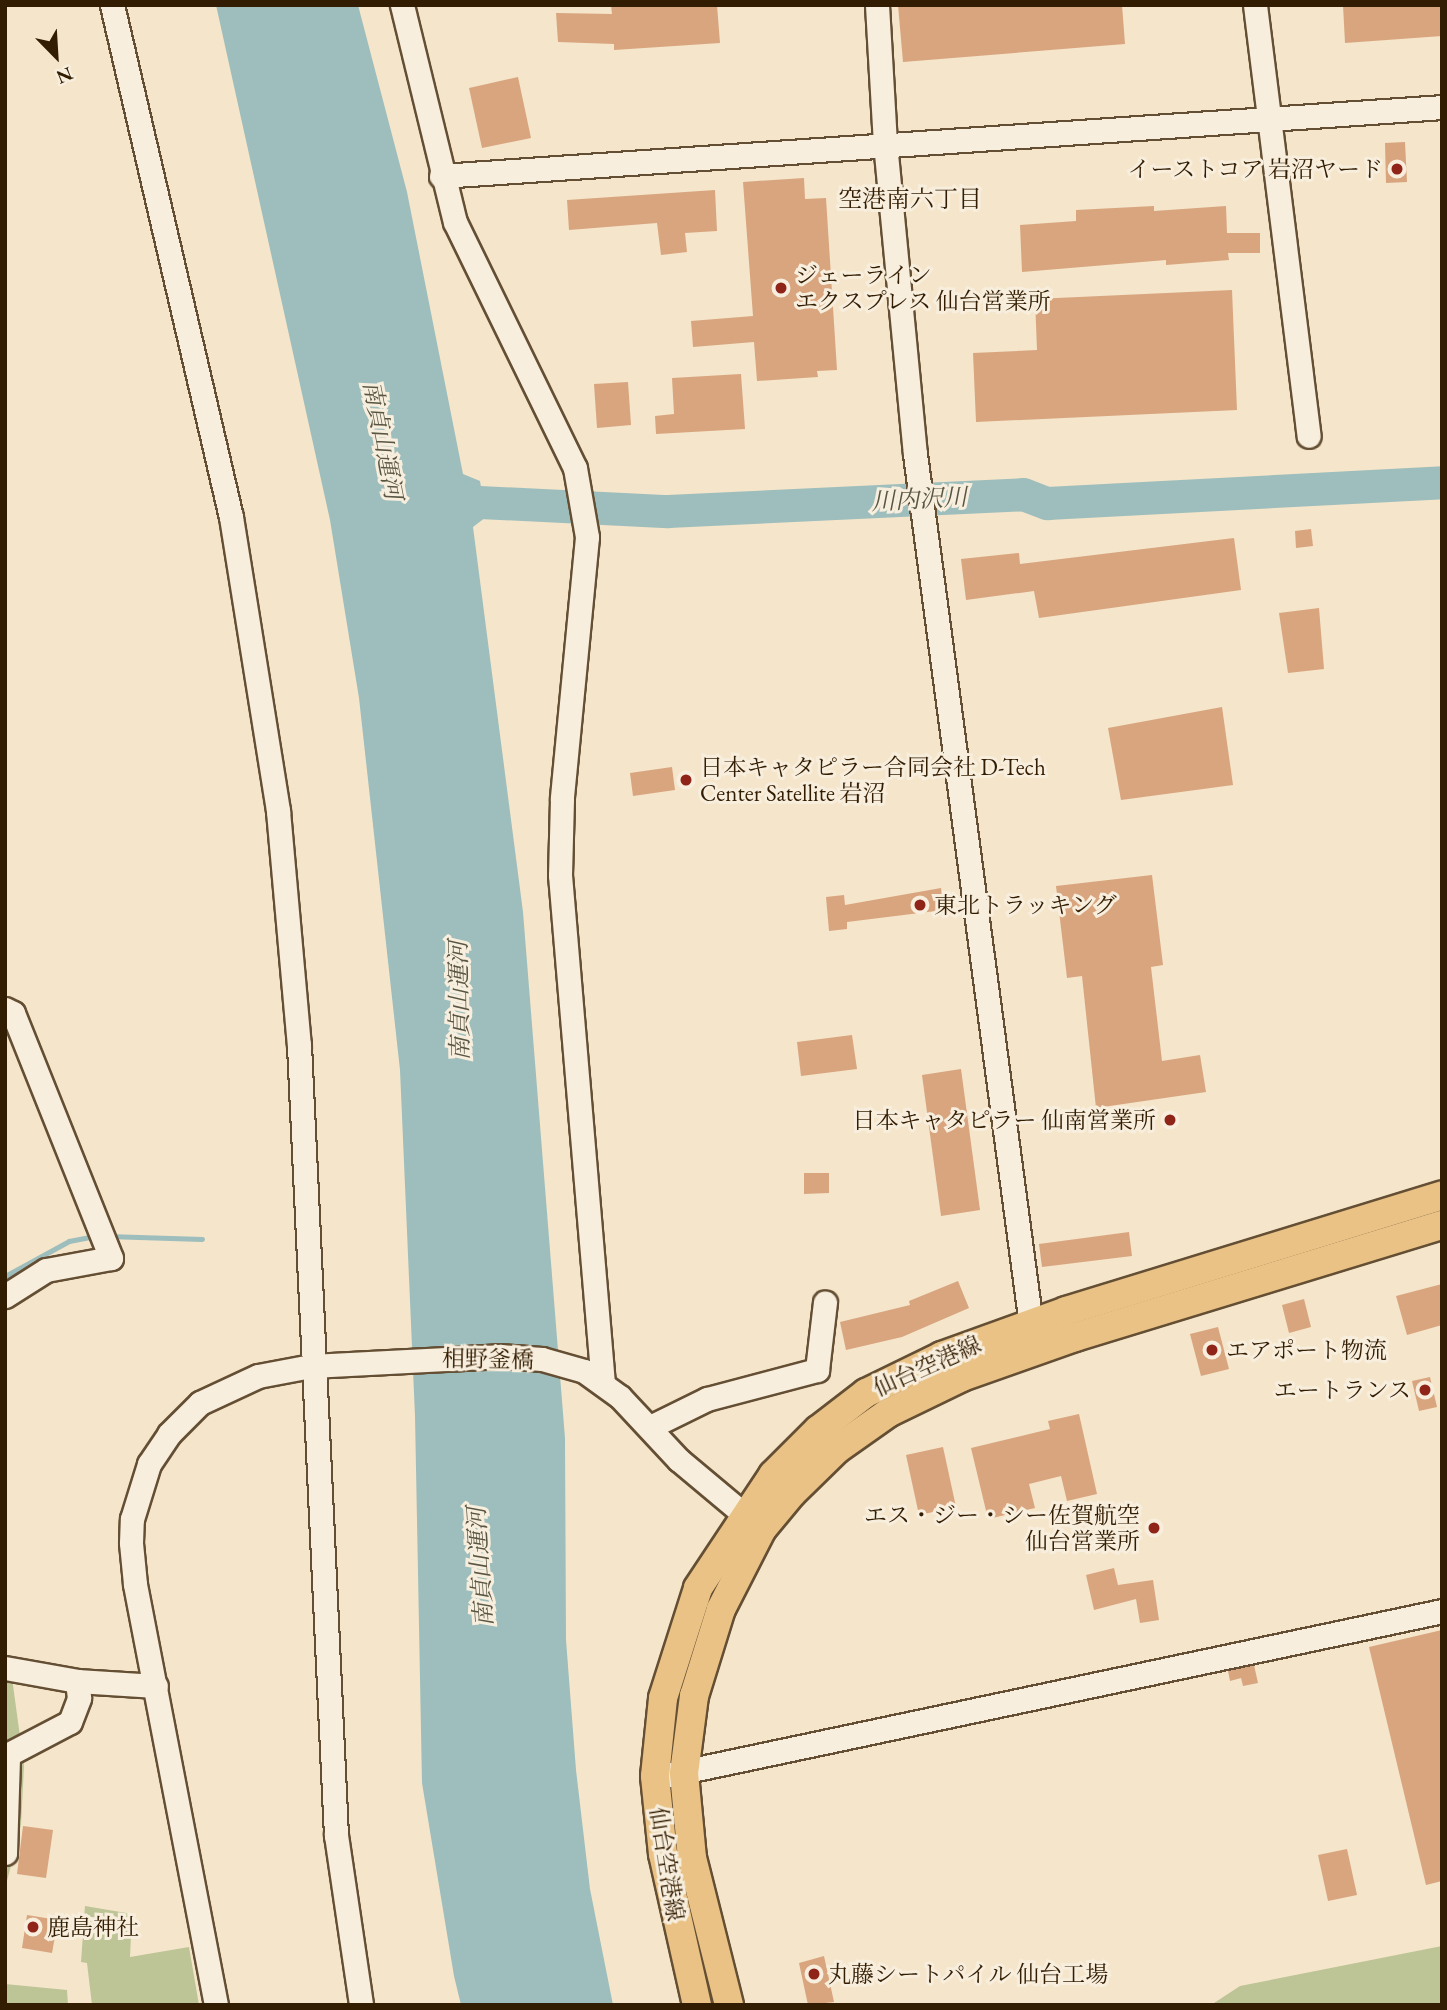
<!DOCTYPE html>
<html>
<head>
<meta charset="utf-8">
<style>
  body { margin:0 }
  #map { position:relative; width:1447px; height:2010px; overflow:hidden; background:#f5e5ca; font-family:"EB Garamond","Noto Serif JP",serif }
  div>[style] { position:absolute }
  .green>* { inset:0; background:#bdc496 }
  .water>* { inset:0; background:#9dbebc }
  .stream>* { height:5px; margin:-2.5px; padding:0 2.5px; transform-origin:2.5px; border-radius:2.5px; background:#9dbebc }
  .river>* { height:33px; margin:-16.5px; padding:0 16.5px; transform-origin:16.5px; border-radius:16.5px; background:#9dbebc }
  .building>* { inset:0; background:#d8a57f }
  .roads { filter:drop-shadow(2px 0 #644f34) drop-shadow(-2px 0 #644f34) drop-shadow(0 2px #644f34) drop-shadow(0 -2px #644f34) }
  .minor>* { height:23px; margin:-11.5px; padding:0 11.5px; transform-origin:11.5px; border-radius:11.5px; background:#f8eedd }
  .major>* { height:28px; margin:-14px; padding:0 14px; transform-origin:14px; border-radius:14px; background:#eac285 }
  .dots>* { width:19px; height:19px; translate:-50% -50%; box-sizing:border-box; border:4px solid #f8eedd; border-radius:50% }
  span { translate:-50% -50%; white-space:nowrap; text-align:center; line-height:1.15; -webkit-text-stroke:6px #f8eedd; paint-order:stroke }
  .poi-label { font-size:23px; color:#331d02 }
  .right { translate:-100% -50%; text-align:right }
  .left { translate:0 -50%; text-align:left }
  .street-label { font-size:23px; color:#331d02 }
  .neighbourhood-label { font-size:24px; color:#331d02 }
  .water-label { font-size:24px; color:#585543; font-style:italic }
  .frame { position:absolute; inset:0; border:7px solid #331d02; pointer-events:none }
  .north { position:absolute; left:21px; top:21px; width:70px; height:70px; -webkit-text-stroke:5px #f8eedd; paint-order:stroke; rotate:156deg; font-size:19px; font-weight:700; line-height:28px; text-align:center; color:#331d02 }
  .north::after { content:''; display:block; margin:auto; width:24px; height:32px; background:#331d02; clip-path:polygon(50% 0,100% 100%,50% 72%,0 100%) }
</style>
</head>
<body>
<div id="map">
  <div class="green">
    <i style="clip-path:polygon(5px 1678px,12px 1678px,24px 1766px,21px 1825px,5px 1889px)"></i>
    <i style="clip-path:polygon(85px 1906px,132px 1914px,130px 1957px,189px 1947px,199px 2005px,92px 2005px,87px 1963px,81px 1962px)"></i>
    <i style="clip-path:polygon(1442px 1946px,1442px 2005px,1211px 2005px,1240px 1986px)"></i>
    <i style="clip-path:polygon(5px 1984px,67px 1990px,68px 2005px,5px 2005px)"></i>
  </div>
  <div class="water">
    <i style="clip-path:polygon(216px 5px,358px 5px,407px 192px,463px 474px,480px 481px,486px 517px,473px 527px,523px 912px,565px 1438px,566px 1640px,576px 1770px,590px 1889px,613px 2005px,461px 2005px,454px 1976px,422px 1783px,415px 1416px,400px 1070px,359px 698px,330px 520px)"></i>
  </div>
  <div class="stream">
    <i style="left:107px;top:1236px;width:95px;rotate:1.8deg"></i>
    <i style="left:5px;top:1276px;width:73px;rotate:-28.7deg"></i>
    <i style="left:69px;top:1241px;width:25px;rotate:-11deg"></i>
  </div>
  <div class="river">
    <i style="left:439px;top:500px;width:229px;rotate:2.8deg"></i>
    <i style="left:668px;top:511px;width:355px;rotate:-2.7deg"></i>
    <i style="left:1023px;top:494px;width:26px;rotate:21deg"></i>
    <i style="left:1047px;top:503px;width:396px;rotate:-3deg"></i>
  </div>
  <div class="building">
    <i style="clip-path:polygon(611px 5px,717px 5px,720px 43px,614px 50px,614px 44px,558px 42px,556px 13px,612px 14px)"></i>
    <i style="clip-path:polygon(898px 5px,1122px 5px,1125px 44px,903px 62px)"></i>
    <i style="clip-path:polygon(1343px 5px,1442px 5px,1442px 36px,1345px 43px)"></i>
    <i style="clip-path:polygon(518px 77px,531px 138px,482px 148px,469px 88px)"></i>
    <i style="clip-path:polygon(1405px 142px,1407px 182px,1386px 183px,1385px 143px)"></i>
    <i style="clip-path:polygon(804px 178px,805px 199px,826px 198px,837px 370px,817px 371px,818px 377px,757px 381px,754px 342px,693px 347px,691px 321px,753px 316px,743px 182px)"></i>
    <i style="clip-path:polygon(715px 190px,717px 231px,685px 233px,687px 252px,661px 255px,657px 223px,569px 230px,567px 200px)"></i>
    <i style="clip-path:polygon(1154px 206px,1154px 211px,1226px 206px,1227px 233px,1260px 233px,1260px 253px,1228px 253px,1229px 260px,1166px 265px,1166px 260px,1022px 272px,1020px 225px,1076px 221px,1076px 210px)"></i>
    <i style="clip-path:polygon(1232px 290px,1237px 410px,976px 422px,973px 353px,1037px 350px,1035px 299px)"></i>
    <i style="clip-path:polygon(741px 374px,745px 429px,656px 434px,655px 416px,674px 414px,672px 378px)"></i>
    <i style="clip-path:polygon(628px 382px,631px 425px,597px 428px,594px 384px)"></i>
    <i style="clip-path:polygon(1311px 529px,1313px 546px,1296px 548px,1295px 531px)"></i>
    <i style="clip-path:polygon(1234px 538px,1241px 590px,1039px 618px,1034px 591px,966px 600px,961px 559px,1019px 553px,1020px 564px)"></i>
    <i style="clip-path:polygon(1319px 608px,1324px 669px,1288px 673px,1279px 613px)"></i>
    <i style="clip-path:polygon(1222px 707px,1233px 785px,1121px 800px,1108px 728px)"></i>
    <i style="clip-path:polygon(672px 767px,675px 790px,633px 796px,630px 773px)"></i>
    <i style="clip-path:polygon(1152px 875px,1163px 965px,1151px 967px,1162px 1061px,1200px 1055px,1206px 1092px,1096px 1108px,1082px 976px,1067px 978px,1056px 886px)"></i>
    <i style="clip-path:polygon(941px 888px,944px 910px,847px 922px,847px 929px,829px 931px,826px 897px,844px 895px,845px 905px)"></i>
    <i style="clip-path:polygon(852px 1035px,857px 1069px,801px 1076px,797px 1042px)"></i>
    <i style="clip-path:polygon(961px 1069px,980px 1210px,941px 1216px,922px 1075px)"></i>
    <i style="clip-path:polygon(804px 1173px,829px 1173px,829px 1193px,804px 1194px)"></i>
    <i style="clip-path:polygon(1129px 1232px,1132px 1256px,1042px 1267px,1039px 1244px)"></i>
    <i style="clip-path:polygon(958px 1281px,969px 1308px,902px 1337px,846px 1350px,840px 1322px,910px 1305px,909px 1301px)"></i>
    <i style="clip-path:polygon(1442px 1284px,1442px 1325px,1407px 1335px,1396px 1296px)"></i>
    <i style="clip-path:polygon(1304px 1299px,1311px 1327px,1289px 1333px,1282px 1305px)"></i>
    <i style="clip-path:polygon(1218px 1327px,1229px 1369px,1201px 1376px,1190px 1334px)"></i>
    <i style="clip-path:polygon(1430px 1377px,1437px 1407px,1419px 1411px,1412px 1381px)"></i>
    <i style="clip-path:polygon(1079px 1414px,1097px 1494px,1067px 1501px,1061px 1476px,1029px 1484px,1035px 1508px,988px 1519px,971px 1448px,1050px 1429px,1048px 1421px)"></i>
    <i style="clip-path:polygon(943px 1447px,956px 1507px,919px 1515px,906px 1455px)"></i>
    <i style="clip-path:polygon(1114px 1568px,1118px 1585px,1153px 1580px,1159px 1620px,1140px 1623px,1136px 1599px,1094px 1610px,1086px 1575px)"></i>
    <i style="clip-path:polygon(1442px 1630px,1442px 1881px,1426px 1885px,1369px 1647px)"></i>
    <i style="clip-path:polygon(1254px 1665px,1258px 1683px,1243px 1686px,1241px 1678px,1230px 1681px,1228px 1671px)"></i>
    <i style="clip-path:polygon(23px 1826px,53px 1830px,46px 1878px,17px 1874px)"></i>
    <i style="clip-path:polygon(1347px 1849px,1357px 1895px,1328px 1901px,1318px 1855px)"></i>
    <i style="clip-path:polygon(27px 1915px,58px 1920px,52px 1953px,22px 1948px)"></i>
    <i style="clip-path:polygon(824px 1956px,834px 2002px,808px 2005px,799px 1963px)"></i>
  </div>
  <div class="roads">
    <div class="minor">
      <i style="left:112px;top:5px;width:526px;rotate:76.92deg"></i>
      <i style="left:231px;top:517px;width:298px;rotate:80.9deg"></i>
      <i style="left:278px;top:811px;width:235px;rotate:84.9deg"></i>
      <i style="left:299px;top:1045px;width:791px;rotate:87.32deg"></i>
      <i style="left:336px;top:1835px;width:172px;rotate:81.6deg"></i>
      <i style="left:402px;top:5px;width:223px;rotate:76.3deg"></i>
      <i style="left:455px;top:222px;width:274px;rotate:64deg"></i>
      <i style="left:575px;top:468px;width:70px;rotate:80.1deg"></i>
      <i style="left:587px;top:537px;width:263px;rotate:95.5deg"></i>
      <i style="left:562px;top:799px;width:76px;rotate:91.5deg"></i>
      <i style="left:560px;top:875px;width:511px;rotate:85.17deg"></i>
      <i style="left:877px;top:5px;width:138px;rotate:86.7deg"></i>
      <i style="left:885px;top:143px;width:312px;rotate:84.5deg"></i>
      <i style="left:915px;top:454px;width:894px;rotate:82.41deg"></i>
      <i style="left:1255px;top:5px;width:434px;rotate:82.9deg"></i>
      <i style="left:441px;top:176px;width:1003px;rotate:-3.94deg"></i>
      <i style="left:5px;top:1009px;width:9px;rotate:27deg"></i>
      <i style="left:13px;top:1013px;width:264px;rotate:68.2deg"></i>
      <i style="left:111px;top:1258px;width:66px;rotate:169.5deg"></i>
      <i style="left:46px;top:1270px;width:49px;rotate:147.6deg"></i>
      <i style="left:650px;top:1427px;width:64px;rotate:-26.2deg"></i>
      <i style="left:707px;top:1399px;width:114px;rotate:-14.8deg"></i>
      <i style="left:817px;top:1370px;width:68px;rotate:-83.3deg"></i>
      <i style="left:5px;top:1668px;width:73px;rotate:10.2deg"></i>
      <i style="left:77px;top:1681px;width:79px;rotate:3.6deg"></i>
      <i style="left:5px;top:1756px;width:73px;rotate:-27.6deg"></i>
      <i style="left:70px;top:1722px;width:26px;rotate:-69deg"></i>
      <i style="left:79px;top:1698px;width:17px;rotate:-97deg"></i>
      <i style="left:668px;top:1775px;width:791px;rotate:-11.96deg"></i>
      <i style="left:5px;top:1853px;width:98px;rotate:-88.2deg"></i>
      <i style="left:216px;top:2005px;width:429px;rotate:-100.9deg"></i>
      <i style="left:135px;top:1584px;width:41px;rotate:-95.6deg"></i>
      <i style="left:131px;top:1543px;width:24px;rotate:-88deg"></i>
      <i style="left:132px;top:1519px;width:58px;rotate:-72.8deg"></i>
      <i style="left:149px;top:1464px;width:36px;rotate:-56deg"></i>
      <i style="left:169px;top:1434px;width:44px;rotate:-45deg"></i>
      <i style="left:200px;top:1403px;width:64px;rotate:-25deg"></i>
      <i style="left:258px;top:1376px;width:54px;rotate:-10.7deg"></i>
      <i style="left:311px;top:1366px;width:188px;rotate:-3deg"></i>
      <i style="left:499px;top:1356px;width:43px;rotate:4deg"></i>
      <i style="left:542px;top:1359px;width:44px;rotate:15.9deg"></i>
      <i style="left:584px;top:1371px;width:44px;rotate:35.8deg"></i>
      <i style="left:620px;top:1397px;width:86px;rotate:46.9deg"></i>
      <i style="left:679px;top:1460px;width:104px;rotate:39.9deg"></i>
    </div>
    <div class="major">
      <i style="left:697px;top:2005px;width:155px;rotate:-102.7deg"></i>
      <i style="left:663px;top:1854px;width:78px;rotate:-95.9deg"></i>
      <i style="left:655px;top:1776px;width:78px;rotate:-84.1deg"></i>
      <i style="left:663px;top:1698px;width:115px;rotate:-72.3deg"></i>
      <i style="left:698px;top:1588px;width:136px;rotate:-56.4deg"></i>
      <i style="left:773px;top:1475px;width:64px;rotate:-45deg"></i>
      <i style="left:818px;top:1430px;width:61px;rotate:-37.6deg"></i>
      <i style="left:866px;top:1393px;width:85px;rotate:-26deg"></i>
      <i style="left:942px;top:1356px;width:132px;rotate:-19.9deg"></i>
      <i style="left:1066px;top:1311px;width:393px;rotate:-17.1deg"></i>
      <i style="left:729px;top:2005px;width:152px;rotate:-104.1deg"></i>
      <i style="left:692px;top:1858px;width:85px;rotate:-95.4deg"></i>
      <i style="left:684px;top:1773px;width:78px;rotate:-82.6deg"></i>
      <i style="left:694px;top:1696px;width:91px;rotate:-72.8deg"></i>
      <i style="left:721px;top:1609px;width:90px;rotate:-62.9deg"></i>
      <i style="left:762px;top:1529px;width:47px;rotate:-50.2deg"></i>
      <i style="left:792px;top:1493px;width:63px;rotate:-44.4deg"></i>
      <i style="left:837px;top:1449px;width:62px;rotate:-35.2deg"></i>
      <i style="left:888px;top:1413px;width:82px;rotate:-25.9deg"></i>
      <i style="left:962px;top:1377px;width:120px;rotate:-19.5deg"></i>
      <i style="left:1075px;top:1337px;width:384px;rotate:-17deg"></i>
    </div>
  </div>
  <div class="dots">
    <i style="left:1397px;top:169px;background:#8f2418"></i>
    <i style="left:781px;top:288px;background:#8f2418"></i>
    <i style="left:686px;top:780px;background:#8f2418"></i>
    <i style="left:920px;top:905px;background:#8f2418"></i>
    <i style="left:1170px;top:1120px;background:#8f2418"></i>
    <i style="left:1212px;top:1350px;background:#8f2418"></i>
    <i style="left:1425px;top:1390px;background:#8f2418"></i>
    <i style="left:1154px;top:1528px;background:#8f2418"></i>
    <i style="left:33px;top:1927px;background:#8f2418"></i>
    <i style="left:814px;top:1974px;background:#8f2418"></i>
  </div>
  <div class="poi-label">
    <span class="right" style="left:1383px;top:169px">イーストコア 岩沼ヤード</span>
    <span class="left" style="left:795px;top:288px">ジェーライン<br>エクスプレス 仙台営業所</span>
    <span class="left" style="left:700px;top:780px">日本キャタピラー合同会社 D-Tech<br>Center Satellite 岩沼</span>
    <span class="left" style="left:934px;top:905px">東北トラッキング</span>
    <span class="right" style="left:1156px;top:1120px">日本キャタピラー 仙南営業所</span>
    <span class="left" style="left:1226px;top:1350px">エアポート物流</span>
    <span class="right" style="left:1411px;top:1390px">エートランス</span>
    <span class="right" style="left:1140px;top:1528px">エス・ジー・シー佐賀航空<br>仙台営業所</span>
    <span class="left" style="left:47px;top:1927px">鹿島神社</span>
    <span class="left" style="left:828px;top:1974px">丸藤シートパイル 仙台工場</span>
  </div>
  <div class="street-label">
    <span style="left:488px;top:1359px;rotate:1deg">相野釜橋</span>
    <span style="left:927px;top:1366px;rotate:-24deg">仙台空港線</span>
    <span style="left:667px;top:1864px;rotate:81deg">仙台空港線</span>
  </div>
  <div class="neighbourhood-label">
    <span style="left:910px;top:199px">空港南六丁目</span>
  </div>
  <div class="water-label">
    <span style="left:383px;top:440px;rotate:79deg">南貞山運河</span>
    <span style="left:919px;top:499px;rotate:-3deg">川内沢川</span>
    <span style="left:459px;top:1001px;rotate:-91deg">南貞山運河</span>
    <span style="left:480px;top:1567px;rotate:-94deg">南貞山運河</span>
  </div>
  <div class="frame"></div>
  <div class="north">N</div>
</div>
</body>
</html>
